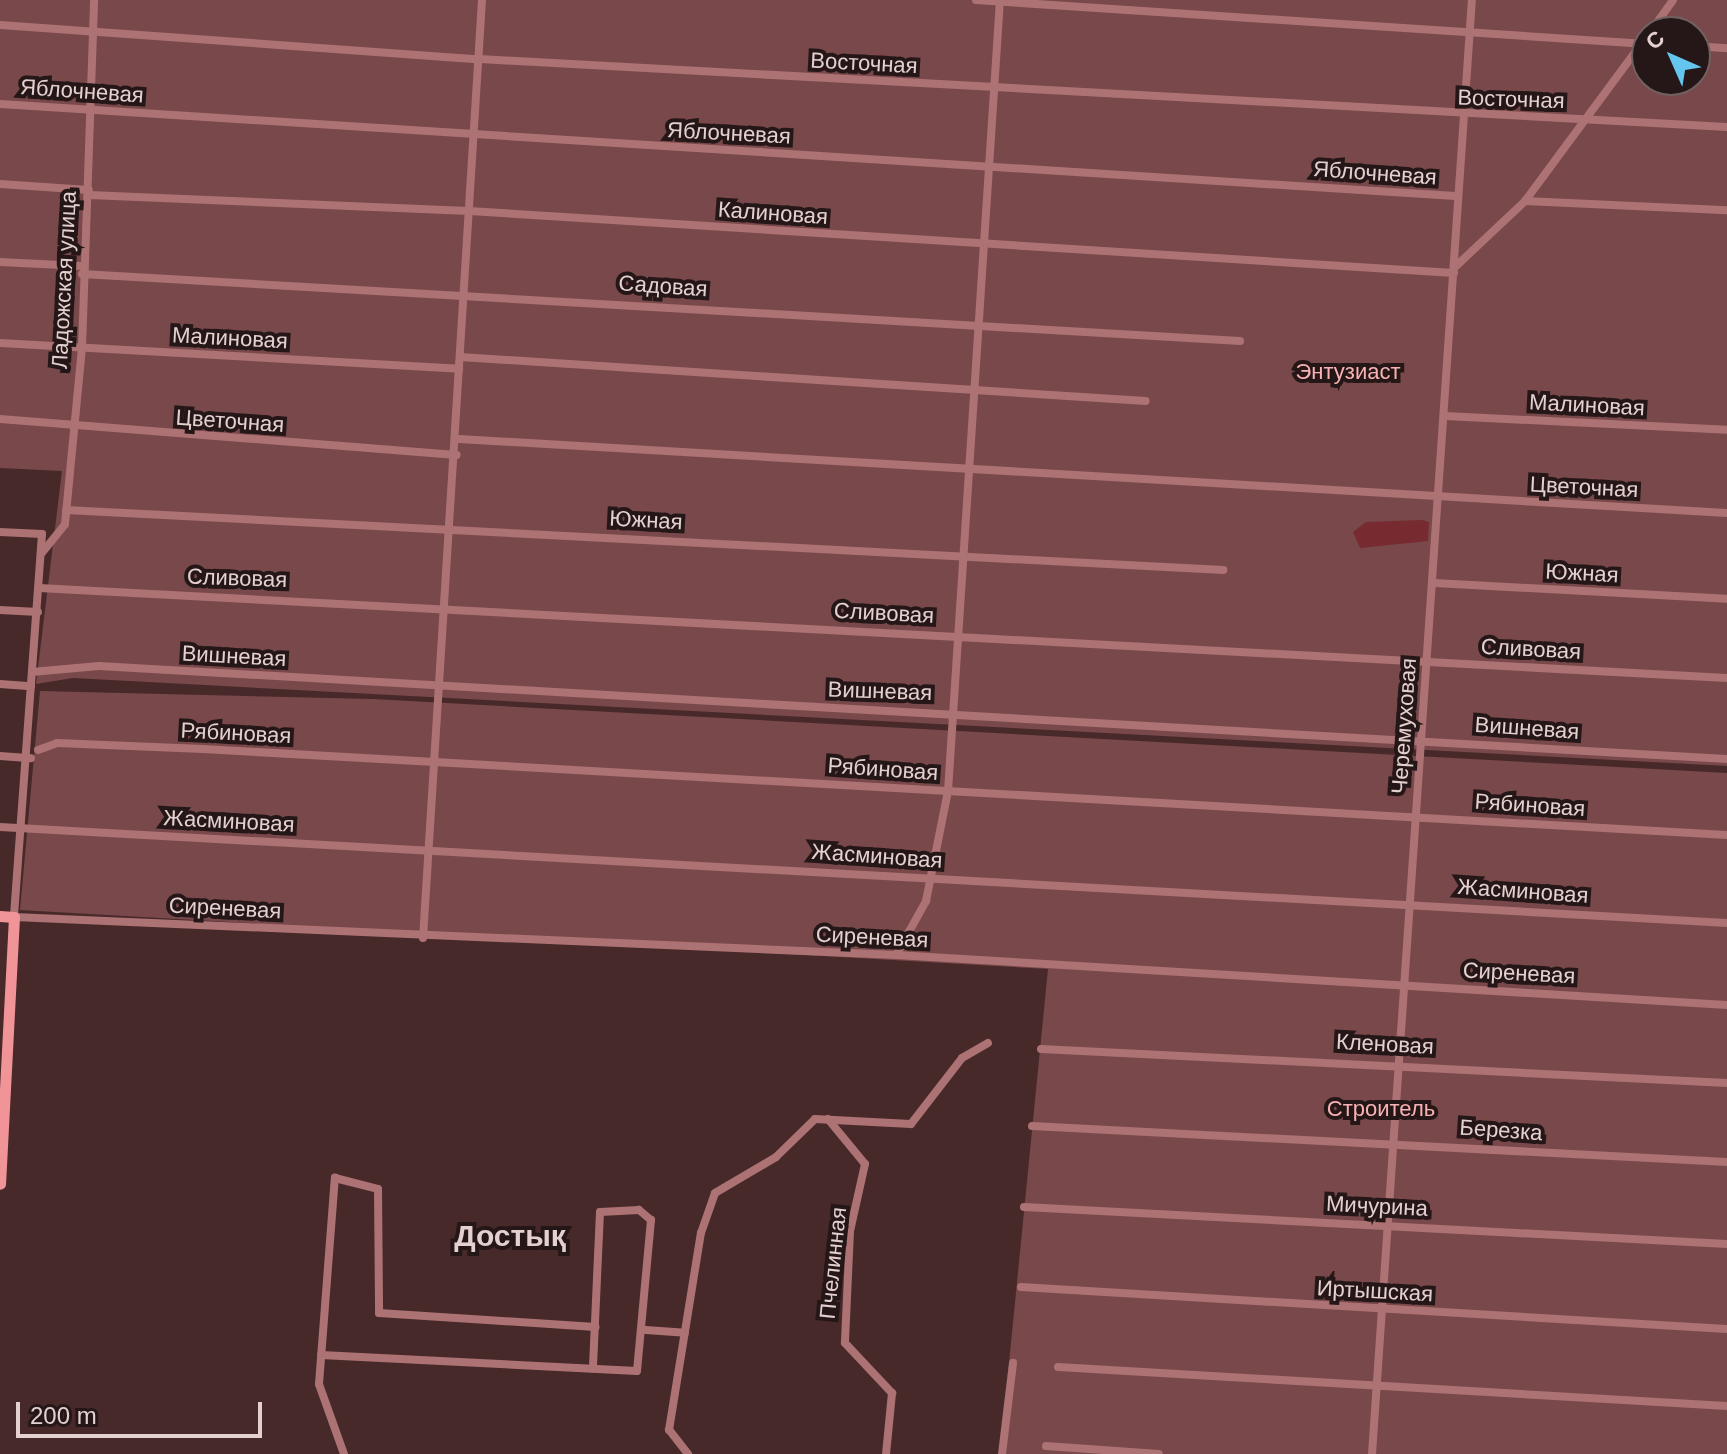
<!DOCTYPE html>
<html>
<head>
<meta charset="utf-8">
<style>
  body { margin:0 }
  #map { position:relative; width:1727px; height:1454px; overflow:hidden; background:#48292a; font-family:Helvetica,sans-serif }
  div>[style] { position:absolute }
  .green>* { inset:0; background:#78484a }
  .water>* { inset:0; background:#772b31 }
  .street>* { height:8px; margin:-4px; padding:0 4px; transform-origin:4px; border-radius:4px; background:#ad7273 }
  .secondary>* { height:11px; margin:-5.5px; padding:0 5.5px; transform-origin:5.5px; border-radius:5.5px; background:#f19497 }
  span { translate:-50% -50%; white-space:nowrap; text-align:center; line-height:1.15; -webkit-text-stroke:8px #251717; paint-order:stroke }
  .street-label { font-size:22px; color:#e5d0d0 }
  .park-label { font-size:22px; color:#f8b2b3 }
  .district-label { font-size:30px; color:#e5d0d0; font-weight:700 }
  .north { position:absolute; left:1631px; top:16px; width:80px; height:80px; box-sizing:border-box; background:#251717; border:2px solid #726161; border-radius:50%; rotate:315deg; font-size:22px; font-weight:700; line-height:32px; text-align:center; color:#e5d0d0 }
  .north::after { content:''; display:block; margin:auto; width:28px; height:36px; background:#64c5ee; clip-path:polygon(50% 0,100% 100%,50% 72%,0 100%) }
  .scale { position:absolute; left:16px; top:1402px; width:246px; height:36px; box-sizing:border-box; border:4px solid #e5d0d0; border-top:0; padding-left:10px; font-size:24px; line-height:28px; white-space:nowrap; color:#e5d0d0; -webkit-text-stroke:6px #251717; paint-order:stroke }
</style>
</head>
<body>
<div id="map">
  <div class="green">
    <i style="clip-path:polygon(evenodd,0 0,1727px 0,1727px 766px,73px 678px,36px 684px,62px 471px,0 468px,0 0,1647px 32px,1695px 32px,1695px 80px,1647px 80px,1647px 32px)"></i>
    <i style="clip-path:polygon(40px 691px,373px 699px,1727px 773px,1727px 1454px,1000px 1454px,1048px 969px,20px 910px)"></i>
  </div>
  <div class="water">
    <i style="clip-path:polygon(1366px 522px,1423px 520px,1429px 522px,1428px 541px,1360px 548px,1353px 532px)"></i>
  </div>
  <div class="street">
    <i style="left:976px;top:0;width:672px;rotate:3.75deg"></i>
    <i style="left:0;top:25px;width:481px;rotate:4.1deg"></i>
    <i style="left:480px;top:59px;width:1249px;rotate:3.12deg"></i>
    <i style="left:1650px;top:32px;width:39px;rotate:-54deg"></i>
    <i style="left:1695px;top:46px;width:32px;rotate:4deg"></i>
    <i style="left:0;top:104px;width:1458px;rotate:3.62deg"></i>
    <i style="left:0;top:184px;width:89px;rotate:3.9deg"></i>
    <i style="left:89px;top:195px;width:380px;rotate:2.4deg"></i>
    <i style="left:469px;top:211px;width:987px;rotate:3.6deg"></i>
    <i style="left:1525px;top:201px;width:202px;rotate:2.6deg"></i>
    <i style="left:0;top:262px;width:82px;rotate:2.8deg"></i>
    <i style="left:1454px;top:268px;width:98px;rotate:-43.3deg"></i>
    <i style="left:1525px;top:201px;width:205px;rotate:-53.5deg"></i>
    <i style="left:82px;top:274px;width:1160px;rotate:3.31deg"></i>
    <i style="left:0;top:343px;width:460px;rotate:3.2deg"></i>
    <i style="left:460px;top:357px;width:687px;rotate:3.67deg"></i>
    <i style="left:1445px;top:416px;width:282px;rotate:2.8deg"></i>
    <i style="left:0;top:419px;width:458px;rotate:4.5deg"></i>
    <i style="left:459px;top:439px;width:1270px;rotate:3.34deg"></i>
    <i style="left:66px;top:510px;width:1159px;rotate:2.97deg"></i>
    <i style="left:0;top:532px;width:42px;rotate:2.7deg"></i>
    <i style="left:42px;top:534px;width:384px;rotate:94.2deg"></i>
    <i style="left:14px;top:917px;width:883px;rotate:2.47deg"></i>
    <i style="left:896px;top:955px;width:833px;rotate:3.44deg"></i>
    <i style="left:41px;top:554px;width:38px;rotate:-51deg"></i>
    <i style="left:65px;top:524px;width:177px;rotate:-84.5deg"></i>
    <i style="left:82px;top:348px;width:348px;rotate:-88deg"></i>
    <i style="left:1435px;top:583px;width:292px;rotate:3.1deg"></i>
    <i style="left:39px;top:588px;width:1690px;rotate:3.05deg"></i>
    <i style="left:0;top:610px;width:38px;rotate:3deg"></i>
    <i style="left:32px;top:672px;width:67px;rotate:-5.1deg"></i>
    <i style="left:99px;top:666px;width:1631px;rotate:3.27deg"></i>
    <i style="left:0;top:684px;width:31px;rotate:4deg"></i>
    <i style="left:38px;top:750px;width:20px;rotate:-20deg"></i>
    <i style="left:57px;top:743px;width:146px;rotate:2.4deg"></i>
    <i style="left:203px;top:749px;width:1526px;rotate:3.23deg"></i>
    <i style="left:0;top:756px;width:31px;rotate:4deg"></i>
    <i style="left:0;top:827px;width:1730px;rotate:3.18deg"></i>
    <i style="left:423px;top:938px;width:940px;rotate:-86.4deg"></i>
    <i style="left:896px;top:955px;width:62px;rotate:-60.9deg"></i>
    <i style="left:926px;top:901px;width:112px;rotate:-78.7deg"></i>
    <i style="left:948px;top:791px;width:793px;rotate:-86.24deg"></i>
    <i style="left:1041px;top:1049px;width:687px;rotate:2.84deg"></i>
    <i style="left:828px;top:1119px;width:58px;rotate:50.6deg"></i>
    <i style="left:865px;top:1164px;width:69px;rotate:102.6deg"></i>
    <i style="left:850px;top:1231px;width:112px;rotate:92.6deg"></i>
    <i style="left:845px;top:1343px;width:69px;rotate:46.8deg"></i>
    <i style="left:892px;top:1393px;width:61px;rotate:95.6deg"></i>
    <i style="left:1032px;top:1126px;width:696px;rotate:2.97deg"></i>
    <i style="left:1024px;top:1207px;width:704px;rotate:3.01deg"></i>
    <i style="left:1021px;top:1287px;width:707px;rotate:3.4deg"></i>
    <i style="left:646px;top:1330px;width:39px;rotate:4deg"></i>
    <i style="left:321px;top:1355px;width:316px;rotate:2.9deg"></i>
    <i style="left:637px;top:1371px;width:152px;rotate:-84.7deg"></i>
    <i style="left:651px;top:1220px;width:16px;rotate:-140deg"></i>
    <i style="left:639px;top:1210px;width:39px;rotate:177deg"></i>
    <i style="left:600px;top:1212px;width:157px;rotate:92.6deg"></i>
    <i style="left:1058px;top:1367px;width:670px;rotate:3.34deg"></i>
    <i style="left:1046px;top:1446px;width:113px;rotate:4deg"></i>
    <i style="left:344px;top:1454px;width:74px;rotate:-109.7deg"></i>
    <i style="left:319px;top:1384px;width:207px;rotate:-85.6deg"></i>
    <i style="left:335px;top:1178px;width:44px;rotate:14.3deg"></i>
    <i style="left:378px;top:1189px;width:124px;rotate:89.5deg"></i>
    <i style="left:379px;top:1313px;width:217px;rotate:3.7deg"></i>
    <i style="left:688px;top:1454px;width:31px;rotate:-128deg"></i>
    <i style="left:669px;top:1430px;width:200px;rotate:-80.8deg"></i>
    <i style="left:701px;top:1233px;width:42px;rotate:-70.7deg"></i>
    <i style="left:715px;top:1193px;width:71px;rotate:-30.5deg"></i>
    <i style="left:776px;top:1157px;width:54px;rotate:-44.3deg"></i>
    <i style="left:815px;top:1119px;width:96px;rotate:3deg"></i>
    <i style="left:911px;top:1124px;width:83px;rotate:-52.3deg"></i>
    <i style="left:962px;top:1058px;width:30px;rotate:-30deg"></i>
    <i style="left:1002px;top:1454px;width:92px;rotate:-83.1deg"></i>
    <i style="left:1372px;top:1454px;width:1457px;rotate:-86.07deg"></i>
  </div>
  <div class="secondary">
    <i style="left:0;top:916px;width:14px;rotate:4deg"></i>
    <i style="left:14px;top:917px;width:267px;rotate:93deg"></i>
  </div>
  <div class="street-label">
    <span style="left:864px;top:63px;rotate:3deg">Восточная</span>
    <span style="left:82px;top:91px;rotate:4deg">Яблочневая</span>
    <span style="left:1511px;top:99px;rotate:2deg">Восточная</span>
    <span style="left:729px;top:133px;rotate:3deg">Яблочневая</span>
    <span style="left:1375px;top:173px;rotate:4deg">Яблочневая</span>
    <span style="left:773px;top:213px;rotate:4deg">Калиновая</span>
    <span style="left:64px;top:280px;rotate:-87deg">Ладожская улица</span>
    <span style="left:663px;top:286px;rotate:4deg">Садовая</span>
    <span style="left:230px;top:338px;rotate:3deg">Малиновая</span>
    <span style="left:1587px;top:405px;rotate:3deg">Малиновая</span>
    <span style="left:230px;top:421px;rotate:4deg">Цветочная</span>
    <span style="left:1584px;top:487px;rotate:3deg">Цветочная</span>
    <span style="left:646px;top:520px;rotate:3deg">Южная</span>
    <span style="left:1582px;top:573px;rotate:3deg">Южная</span>
    <span style="left:237px;top:578px;rotate:2deg">Сливовая</span>
    <span style="left:884px;top:613px;rotate:3deg">Сливовая</span>
    <span style="left:1531px;top:649px;rotate:3deg">Сливовая</span>
    <span style="left:234px;top:656px;rotate:3deg">Вишневая</span>
    <span style="left:880px;top:691px;rotate:2deg">Вишневая</span>
    <span style="left:1404px;top:726px;rotate:-86deg">Черемуховая</span>
    <span style="left:1527px;top:728px;rotate:4deg">Вишневая</span>
    <span style="left:236px;top:733px;rotate:3deg">Рябиновая</span>
    <span style="left:883px;top:769px;rotate:4deg">Рябиновая</span>
    <span style="left:1530px;top:805px;rotate:4deg">Рябиновая</span>
    <span style="left:229px;top:821px;rotate:3deg">Жасминовая</span>
    <span style="left:877px;top:856px;rotate:4deg">Жасминовая</span>
    <span style="left:1523px;top:891px;rotate:4deg">Жасминовая</span>
    <span style="left:225px;top:908px;rotate:3deg">Сиреневая</span>
    <span style="left:872px;top:937px;rotate:3deg">Сиреневая</span>
    <span style="left:1519px;top:973px;rotate:3deg">Сиреневая</span>
    <span style="left:1385px;top:1044px;rotate:3deg">Кленовая</span>
    <span style="left:1501px;top:1130px;rotate:4deg">Березка</span>
    <span style="left:1377px;top:1206px;rotate:3deg">Мичурина</span>
    <span style="left:833px;top:1263px;rotate:-84deg">Пчелинная</span>
    <span style="left:1375px;top:1291px;rotate:3deg">Иртышская</span>
  </div>
  <div class="park-label">
    <span style="left:1348px;top:372px">Энтузиаст</span>
    <span style="left:1381px;top:1109px">Строитель</span>
  </div>
  <div class="district-label">
    <span style="left:510px;top:1236px">Достық</span>
  </div>
  <div class="north">С</div>
  <div class="scale">200 m</div>
</div>
</body>
</html>
